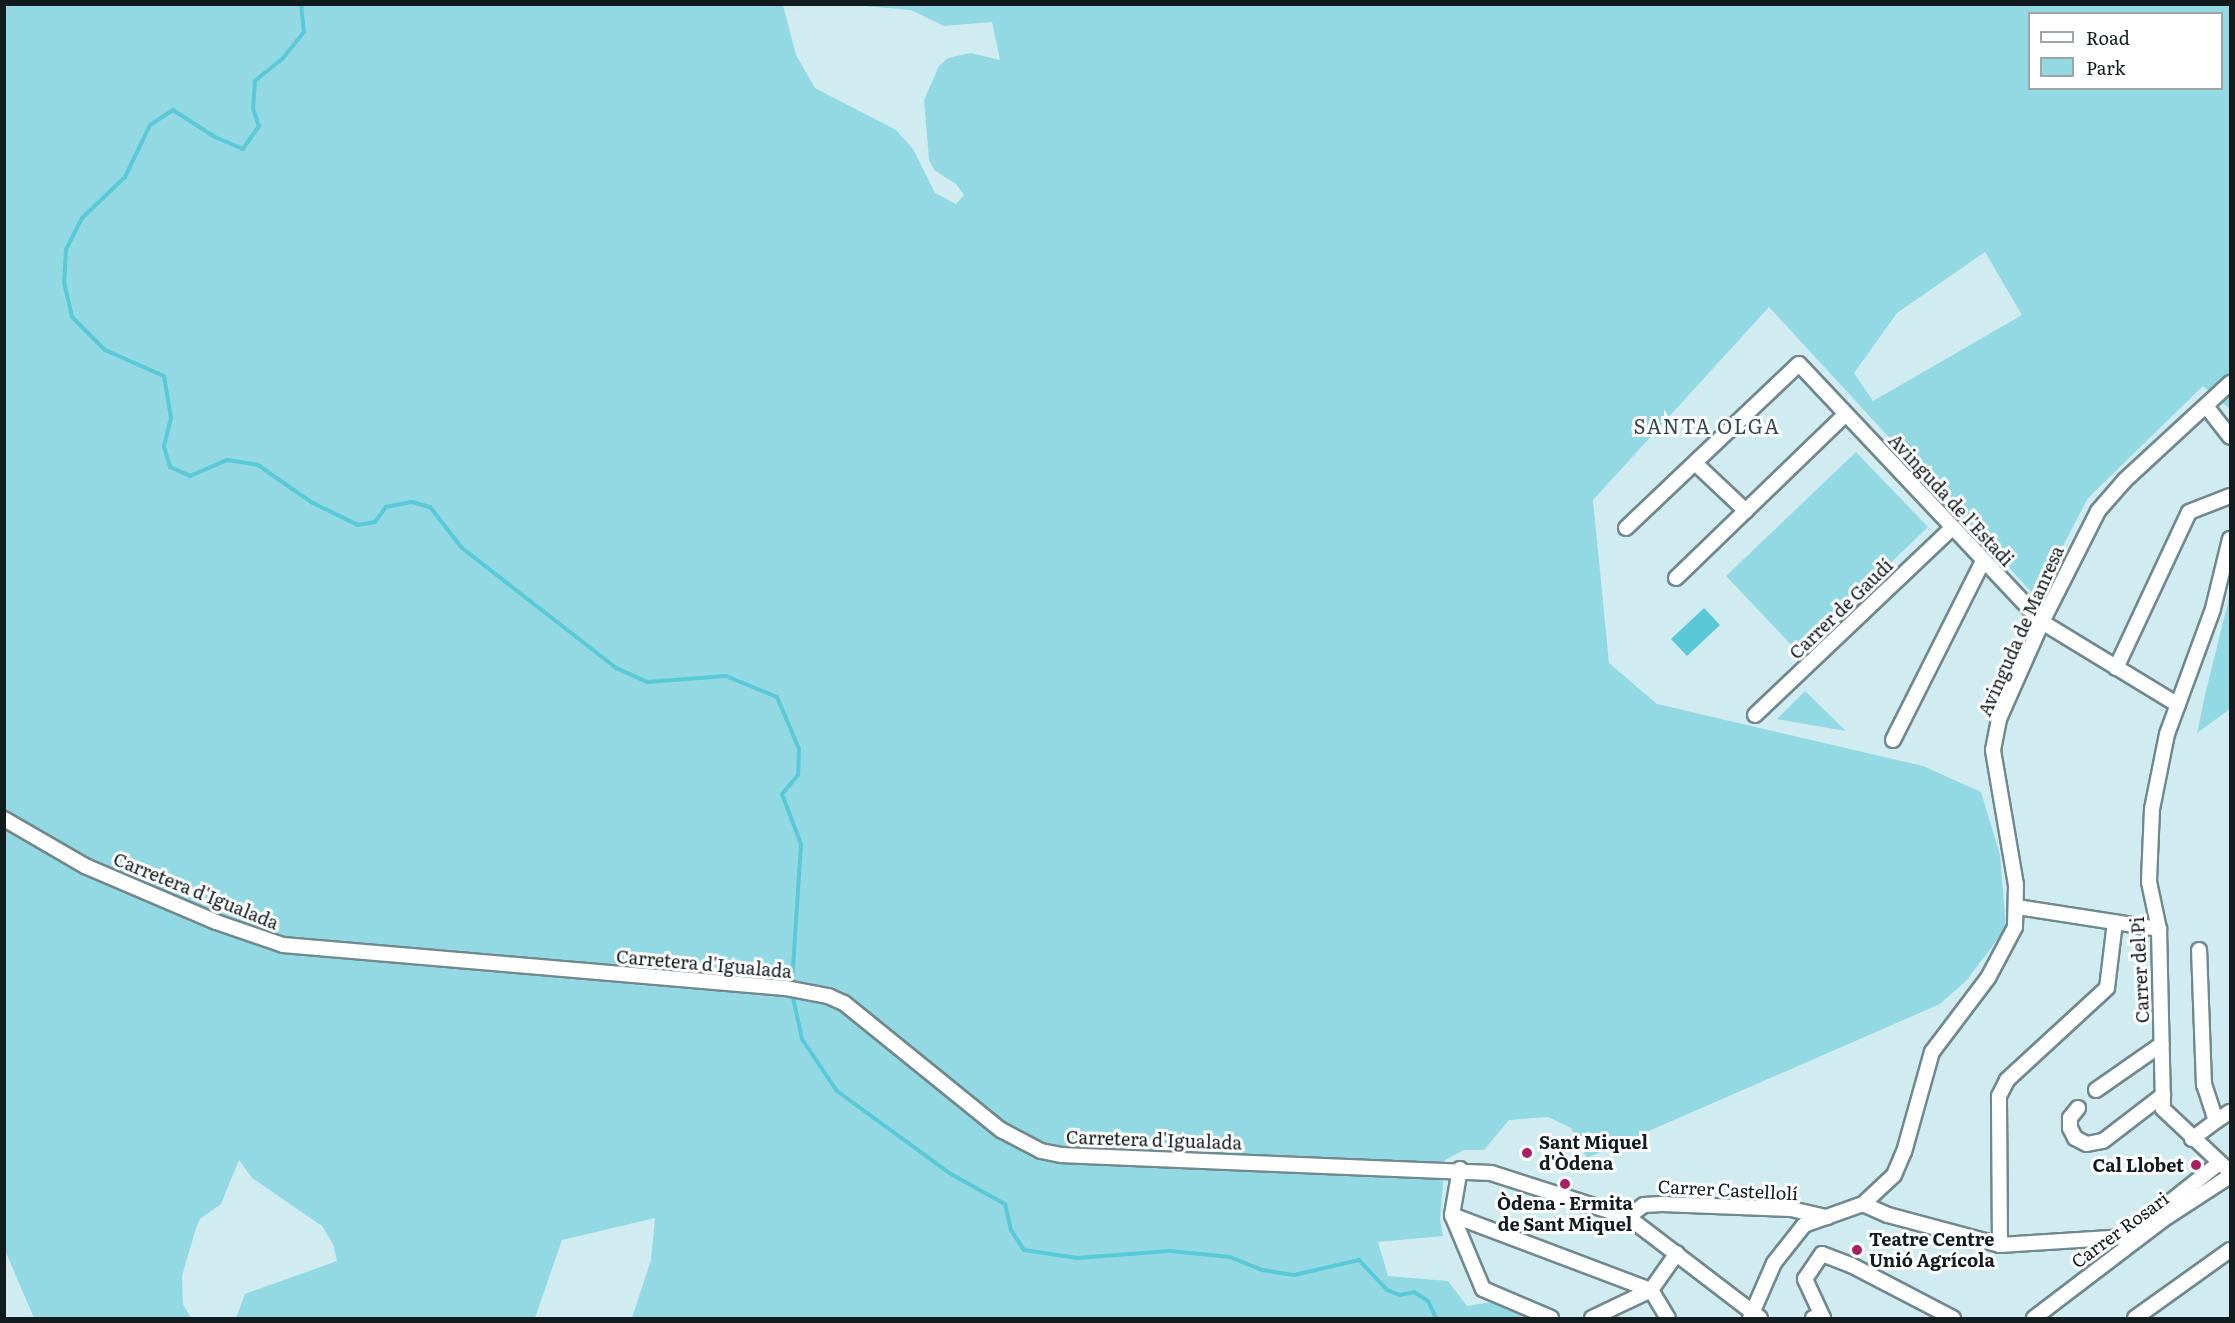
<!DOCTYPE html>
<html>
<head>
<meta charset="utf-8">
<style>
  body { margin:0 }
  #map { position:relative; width:2235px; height:1323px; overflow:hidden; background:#d1ecf0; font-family:Literata,serif }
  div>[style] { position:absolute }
  .green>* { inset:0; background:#93d9e3 }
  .water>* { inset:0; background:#59c9d7 }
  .stream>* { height:4px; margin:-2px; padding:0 2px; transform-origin:2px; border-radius:2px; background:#59c9d7 }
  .roads { filter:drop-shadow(2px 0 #71898d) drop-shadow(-2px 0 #71898d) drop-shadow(0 2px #71898d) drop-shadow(0 -2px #71898d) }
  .minor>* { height:14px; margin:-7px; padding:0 7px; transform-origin:7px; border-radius:7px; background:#fff }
  .dots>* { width:16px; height:16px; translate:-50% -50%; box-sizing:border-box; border:3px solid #fff; border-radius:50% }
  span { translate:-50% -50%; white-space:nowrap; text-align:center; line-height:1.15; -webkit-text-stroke:6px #fff; paint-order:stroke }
  .street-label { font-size:18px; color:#121b1d }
  .poi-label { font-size:18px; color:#121b1d; font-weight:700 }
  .left { translate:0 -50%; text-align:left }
  .right { translate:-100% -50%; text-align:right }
  .neighbourhood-label { font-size:20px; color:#334a4d; letter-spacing:1.5px }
  .frame { position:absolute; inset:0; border:6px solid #121b1d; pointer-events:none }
  .legend { position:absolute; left:2028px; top:12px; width:195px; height:78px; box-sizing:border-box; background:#fff; border:2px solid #a0a4a5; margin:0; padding:8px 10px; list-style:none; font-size:18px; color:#121b1d }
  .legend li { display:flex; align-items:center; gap:12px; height:30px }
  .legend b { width:30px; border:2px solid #a0a4a5 }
</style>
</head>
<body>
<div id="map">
  <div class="green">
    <i style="clip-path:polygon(evenodd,4px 5px,783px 5px,796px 55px,815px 88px,896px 130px,913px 149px,935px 193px,956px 204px,964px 195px,956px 184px,934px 170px,929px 160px,924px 100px,939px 66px,948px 58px,971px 53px,1000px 60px,992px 22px,944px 26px,911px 10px,853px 5px,2230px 5px,2230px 409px,2203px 386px,2088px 498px,2036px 597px,1769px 307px,1593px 500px,1609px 663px,1657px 704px,1923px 766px,1981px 792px,2000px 855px,2006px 928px,1966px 981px,1940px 1004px,1587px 1158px,1571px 1128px,1548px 1117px,1509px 1120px,1484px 1150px,1464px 1150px,1445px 1160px,1440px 1219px,1443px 1236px,1378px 1242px,1388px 1276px,1448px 1281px,1467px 1306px,1492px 1302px,1526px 1318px,632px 1318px,651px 1260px,655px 1218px,562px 1240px,535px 1318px,236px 1318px,245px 1294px,337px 1261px,333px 1244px,322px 1226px,252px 1178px,239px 1160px,221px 1204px,200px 1219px,196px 1228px,182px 1276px,183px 1304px,191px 1318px,34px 1318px,4px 1248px,4px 5px,2030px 14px,2222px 14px,2222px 88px,2030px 88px,2030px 14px,4px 5px,1985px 252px,2022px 315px,1873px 401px,1854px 373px,1897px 313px,1985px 252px)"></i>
    <i style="clip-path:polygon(1856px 452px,1928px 527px,1798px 652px,1726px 576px)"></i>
    <i style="clip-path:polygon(2230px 594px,2230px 709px,2197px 733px,2205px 695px)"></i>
    <i style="clip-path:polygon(1805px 691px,1846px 731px,1777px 719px)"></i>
  </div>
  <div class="water">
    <i style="clip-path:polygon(1704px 608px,1720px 625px,1687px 656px,1671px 639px)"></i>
  </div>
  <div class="stream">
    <i style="left:301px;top:4px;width:28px;rotate:84deg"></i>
    <i style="left:304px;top:32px;width:35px;rotate:129deg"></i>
    <i style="left:282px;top:59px;width:35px;rotate:141deg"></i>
    <i style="left:255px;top:81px;width:27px;rotate:94deg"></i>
    <i style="left:253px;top:108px;width:19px;rotate:72deg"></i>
    <i style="left:259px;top:126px;width:28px;rotate:125deg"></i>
    <i style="left:243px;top:149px;width:30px;rotate:-157deg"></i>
    <i style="left:215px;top:137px;width:50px;rotate:-147.3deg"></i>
    <i style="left:173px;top:110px;width:27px;rotate:147deg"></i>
    <i style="left:150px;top:125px;width:58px;rotate:115.7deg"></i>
    <i style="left:125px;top:177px;width:59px;rotate:136.4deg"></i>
    <i style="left:82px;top:218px;width:35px;rotate:117deg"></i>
    <i style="left:66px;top:249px;width:33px;rotate:93deg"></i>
    <i style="left:64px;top:282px;width:36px;rotate:77deg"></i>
    <i style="left:72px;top:317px;width:47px;rotate:45deg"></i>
    <i style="left:105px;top:350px;width:64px;rotate:23.8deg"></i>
    <i style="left:164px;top:376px;width:43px;rotate:80.5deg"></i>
    <i style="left:171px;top:418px;width:30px;rotate:104deg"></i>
    <i style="left:164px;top:447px;width:21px;rotate:73deg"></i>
    <i style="left:170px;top:467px;width:22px;rotate:24deg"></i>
    <i style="left:190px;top:476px;width:40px;rotate:-23.4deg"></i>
    <i style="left:227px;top:460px;width:31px;rotate:9deg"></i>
    <i style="left:258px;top:465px;width:65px;rotate:34.9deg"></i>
    <i style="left:311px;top:502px;width:52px;rotate:26.1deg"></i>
    <i style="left:358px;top:525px;width:17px;rotate:-10deg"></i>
    <i style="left:375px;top:522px;width:19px;rotate:-54deg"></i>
    <i style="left:386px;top:507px;width:26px;rotate:-11deg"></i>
    <i style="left:412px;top:502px;width:19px;rotate:16deg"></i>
    <i style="left:430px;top:507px;width:52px;rotate:52deg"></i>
    <i style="left:462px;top:548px;width:195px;rotate:37.9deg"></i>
    <i style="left:616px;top:668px;width:34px;rotate:24deg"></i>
    <i style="left:647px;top:682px;width:79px;rotate:-4.3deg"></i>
    <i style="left:726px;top:676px;width:55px;rotate:22.4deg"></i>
    <i style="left:777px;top:697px;width:56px;rotate:67.1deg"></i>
    <i style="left:799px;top:749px;width:26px;rotate:92deg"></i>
    <i style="left:798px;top:775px;width:25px;rotate:130deg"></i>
    <i style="left:782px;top:794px;width:53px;rotate:69.2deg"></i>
    <i style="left:801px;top:844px;width:141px;rotate:93.7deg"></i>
    <i style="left:792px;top:993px;width:47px;rotate:77.7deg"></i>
    <i style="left:802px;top:1039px;width:63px;rotate:56.1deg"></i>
    <i style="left:837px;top:1091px;width:141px;rotate:36.1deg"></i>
    <i style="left:951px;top:1174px;width:62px;rotate:29.1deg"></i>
    <i style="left:1005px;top:1204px;width:27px;rotate:77deg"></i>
    <i style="left:1011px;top:1230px;width:24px;rotate:57deg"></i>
    <i style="left:1024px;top:1250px;width:54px;rotate:8.6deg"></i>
    <i style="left:1077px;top:1258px;width:93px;rotate:-4.3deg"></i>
    <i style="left:1170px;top:1251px;width:60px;rotate:5.7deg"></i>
    <i style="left:1230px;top:1257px;width:35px;rotate:22deg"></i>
    <i style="left:1262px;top:1270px;width:32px;rotate:9deg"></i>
    <i style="left:1294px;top:1275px;width:67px;rotate:-13deg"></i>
    <i style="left:1359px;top:1260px;width:41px;rotate:47deg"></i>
    <i style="left:1387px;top:1290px;width:14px;rotate:21deg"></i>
    <i style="left:1400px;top:1295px;width:14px;rotate:-12deg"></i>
    <i style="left:1414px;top:1292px;width:17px;rotate:33deg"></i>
    <i style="left:1428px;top:1301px;width:19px;rotate:65deg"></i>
  </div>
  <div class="roads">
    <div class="minor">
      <i style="left:2206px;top:406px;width:39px;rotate:52deg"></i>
      <i style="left:1695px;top:463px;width:70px;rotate:43.3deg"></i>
      <i style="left:1626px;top:528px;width:238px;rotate:-43.5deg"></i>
      <i style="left:1799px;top:364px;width:354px;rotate:46.7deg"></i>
      <i style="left:2042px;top:622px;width:159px;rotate:31.4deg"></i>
      <i style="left:2230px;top:539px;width:72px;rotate:103.7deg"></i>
      <i style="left:2213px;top:609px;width:133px;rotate:110.2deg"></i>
      <i style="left:2167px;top:734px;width:76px;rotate:101.3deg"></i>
      <i style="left:2152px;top:809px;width:73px;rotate:92.4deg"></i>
      <i style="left:2149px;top:882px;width:48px;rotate:78deg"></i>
      <i style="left:2159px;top:929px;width:180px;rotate:88.7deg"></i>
      <i style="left:2163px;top:1109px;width:92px;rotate:43.2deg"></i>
      <i style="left:1676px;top:578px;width:236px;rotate:-44deg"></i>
      <i style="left:2116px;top:668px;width:172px;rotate:-64.9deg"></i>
      <i style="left:2189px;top:512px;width:44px;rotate:-21.3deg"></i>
      <i style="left:1755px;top:715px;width:272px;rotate:-43.5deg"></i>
      <i style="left:1893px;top:740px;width:200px;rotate:-63.3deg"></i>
      <i style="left:4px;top:819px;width:94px;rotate:30.1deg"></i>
      <i style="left:85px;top:866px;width:142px;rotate:23.1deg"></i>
      <i style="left:216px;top:922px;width:71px;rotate:18.9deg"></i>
      <i style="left:283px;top:945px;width:504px;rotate:4.9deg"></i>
      <i style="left:785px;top:988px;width:44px;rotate:10.5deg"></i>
      <i style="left:828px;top:996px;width:17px;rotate:24deg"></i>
      <i style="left:844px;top:1003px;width:202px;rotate:39deg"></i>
      <i style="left:1001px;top:1130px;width:45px;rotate:27.7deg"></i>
      <i style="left:1041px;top:1151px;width:20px;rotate:11deg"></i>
      <i style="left:1061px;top:1155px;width:430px;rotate:2.4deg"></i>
      <i style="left:1491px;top:1173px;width:144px;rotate:17.8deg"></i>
      <i style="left:1628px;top:1217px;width:166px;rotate:37.4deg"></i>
      <i style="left:2017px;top:907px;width:144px;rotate:8.8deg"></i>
      <i style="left:2096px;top:1090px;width:80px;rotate:-34.9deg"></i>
      <i style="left:2078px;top:1108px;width:13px;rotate:129deg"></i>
      <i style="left:2070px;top:1118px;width:10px;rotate:90deg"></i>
      <i style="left:2070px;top:1128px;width:11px;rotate:63deg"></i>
      <i style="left:2075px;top:1138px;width:13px;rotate:27deg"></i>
      <i style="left:2087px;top:1144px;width:16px;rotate:-11deg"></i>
      <i style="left:2103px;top:1141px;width:76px;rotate:-37.5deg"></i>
      <i style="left:2216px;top:1121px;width:17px;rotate:-33deg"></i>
      <i style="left:2192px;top:1139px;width:30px;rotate:-37deg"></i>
      <i style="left:2216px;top:1121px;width:38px;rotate:-108deg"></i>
      <i style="left:2204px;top:1085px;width:135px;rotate:-92.1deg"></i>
      <i style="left:1460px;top:1169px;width:47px;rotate:99.9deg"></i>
      <i style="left:1452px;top:1215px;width:80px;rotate:67.3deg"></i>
      <i style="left:1483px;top:1289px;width:74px;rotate:23.1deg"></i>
      <i style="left:1863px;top:1204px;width:27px;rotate:24deg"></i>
      <i style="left:1888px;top:1215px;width:116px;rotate:15deg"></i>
      <i style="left:2000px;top:1245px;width:126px;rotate:-3.6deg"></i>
      <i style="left:2126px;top:1237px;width:119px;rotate:-38.5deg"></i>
      <i style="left:1452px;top:1215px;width:213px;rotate:20.7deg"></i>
      <i style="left:1651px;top:1290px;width:33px;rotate:59deg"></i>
      <i style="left:1628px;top:1217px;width:20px;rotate:-37deg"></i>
      <i style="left:1644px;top:1205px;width:18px;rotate:-3deg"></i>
      <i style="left:1662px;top:1204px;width:129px;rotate:2.2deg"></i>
      <i style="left:1791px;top:1209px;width:37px;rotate:13deg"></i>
      <i style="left:2000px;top:1245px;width:149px;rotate:-90.4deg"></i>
      <i style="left:1999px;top:1096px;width:18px;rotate:-63deg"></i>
      <i style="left:2007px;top:1080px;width:136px;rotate:-42.6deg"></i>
      <i style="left:2107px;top:988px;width:66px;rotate:-83.1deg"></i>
      <i style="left:1592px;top:1318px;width:65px;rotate:-25.4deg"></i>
      <i style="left:1651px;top:1290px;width:45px;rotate:-54.9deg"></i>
      <i style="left:1750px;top:1318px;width:60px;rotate:-66.4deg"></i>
      <i style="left:1774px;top:1263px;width:48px;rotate:-51.7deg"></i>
      <i style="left:1804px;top:1225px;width:63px;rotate:-19.6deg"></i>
      <i style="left:1863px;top:1204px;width:42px;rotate:-43.1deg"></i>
      <i style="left:1894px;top:1175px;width:25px;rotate:-67deg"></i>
      <i style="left:1904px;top:1152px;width:104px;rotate:-74.4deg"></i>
      <i style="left:1932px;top:1052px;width:93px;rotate:-52.9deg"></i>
      <i style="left:1988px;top:978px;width:58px;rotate:-62.1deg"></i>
      <i style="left:2015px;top:927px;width:42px;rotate:-88.6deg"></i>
      <i style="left:2016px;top:885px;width:137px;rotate:-99.7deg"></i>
      <i style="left:1993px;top:750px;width:32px;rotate:-79deg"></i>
      <i style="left:1999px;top:719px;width:106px;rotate:-66.1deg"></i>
      <i style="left:2042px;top:622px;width:124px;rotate:-63.2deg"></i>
      <i style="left:2098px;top:511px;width:41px;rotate:-48.9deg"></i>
      <i style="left:2125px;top:480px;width:143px;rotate:-42.7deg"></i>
      <i style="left:1813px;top:1318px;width:10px"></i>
      <i style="left:1823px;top:1318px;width:43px;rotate:-114.8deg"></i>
      <i style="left:1805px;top:1279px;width:30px;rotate:-56deg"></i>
      <i style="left:1822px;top:1254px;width:31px;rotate:21deg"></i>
      <i style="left:1851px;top:1265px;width:115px;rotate:27.5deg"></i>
      <i style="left:2034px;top:1318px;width:163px;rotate:-37.3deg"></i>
      <i style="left:2164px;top:1219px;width:79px;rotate:-33.1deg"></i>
      <i style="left:2135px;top:1318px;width:117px;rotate:-35.6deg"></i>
    </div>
  </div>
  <div class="dots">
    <i style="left:1527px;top:1153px;background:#a91f63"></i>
    <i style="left:2196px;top:1165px;background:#a91f63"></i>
    <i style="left:1565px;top:1184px;background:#a91f63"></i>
    <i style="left:1857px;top:1250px;background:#a91f63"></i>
  </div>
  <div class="street-label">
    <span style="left:1951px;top:500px;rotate:47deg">Avinguda de l'Estadi</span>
    <span style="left:1841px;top:609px;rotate:-44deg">Carrer de Gaudí</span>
    <span style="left:2021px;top:631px;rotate:-66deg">Avinguda de Manresa</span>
    <span style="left:196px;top:891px;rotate:22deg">Carretera d'Igualada</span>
    <span style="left:704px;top:964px;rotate:5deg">Carretera d'Igualada</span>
    <span style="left:2140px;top:970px;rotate:-93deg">Carrer del Pi</span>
    <span style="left:1154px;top:1140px;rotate:2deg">Carretera d'Igualada</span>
    <span style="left:1728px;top:1190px;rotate:3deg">Carrer Castellolí</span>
    <span style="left:2120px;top:1230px;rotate:-36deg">Carrer Rosari</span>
  </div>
  <div class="poi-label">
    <span class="left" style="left:1539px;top:1153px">Sant Miquel<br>d'Òdena</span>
    <span class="right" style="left:2184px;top:1165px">Cal Llobet</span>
    <span style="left:1565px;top:1214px">Òdena - Ermita<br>de Sant Miquel</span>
    <span class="left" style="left:1869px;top:1250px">Teatre Centre<br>Unió Agrícola</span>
  </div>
  <div class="neighbourhood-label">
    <span style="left:1707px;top:425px">SANTA OLGA</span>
  </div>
  <div class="frame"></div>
  <ul class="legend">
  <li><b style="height:8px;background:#fff"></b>Road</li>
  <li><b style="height:16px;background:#93d9e3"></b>Park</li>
  </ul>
</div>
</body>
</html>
